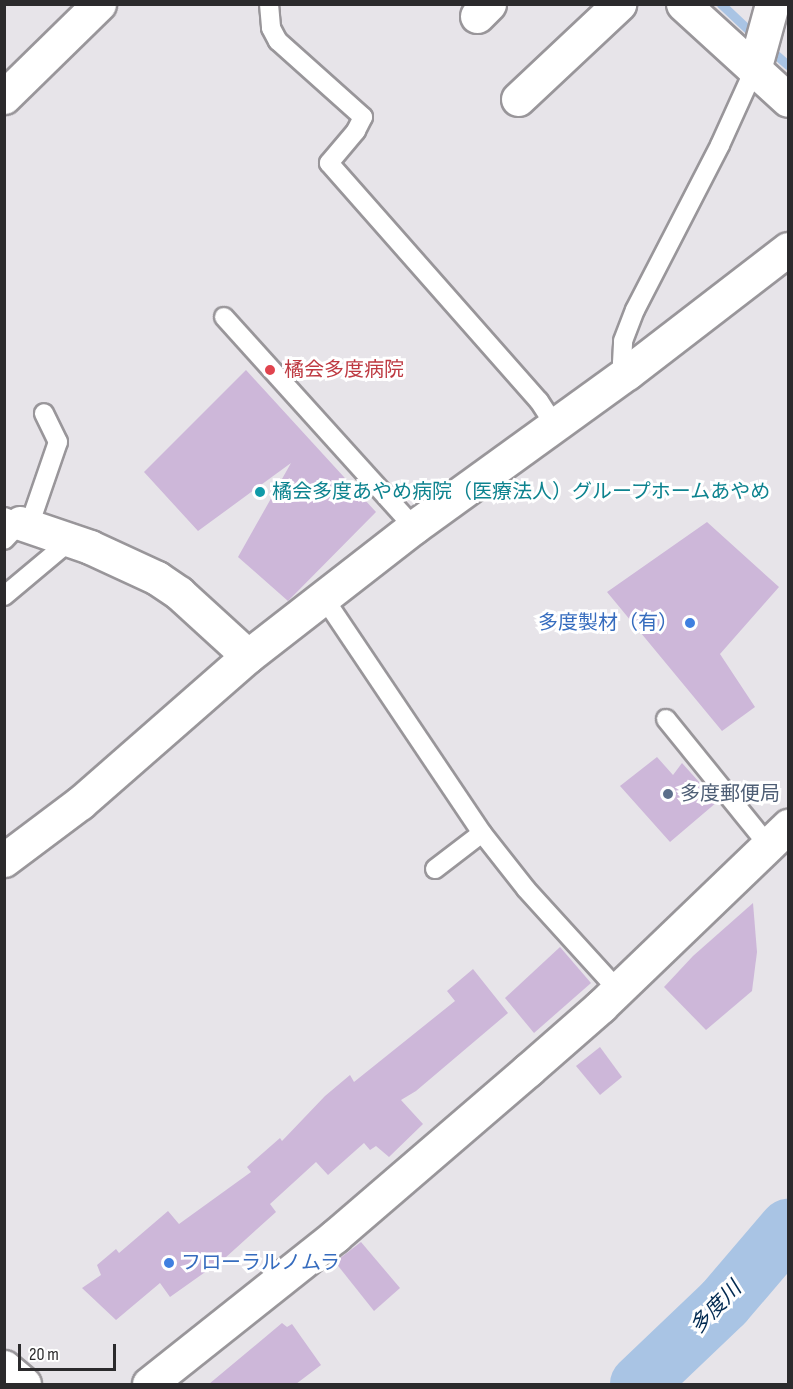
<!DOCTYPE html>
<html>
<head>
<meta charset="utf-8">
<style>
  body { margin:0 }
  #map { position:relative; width:793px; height:1389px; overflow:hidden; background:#e7e4e9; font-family:"Sofia Sans Condensed","Noto Sans JP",sans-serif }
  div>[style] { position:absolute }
  .stream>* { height:9px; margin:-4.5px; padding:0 4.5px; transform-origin:4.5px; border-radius:4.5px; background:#a9c4e4 }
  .river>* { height:58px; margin:-29px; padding:0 29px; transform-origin:29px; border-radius:29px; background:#a9c4e4 }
  .building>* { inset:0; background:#cdb7d9 }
  .roads { filter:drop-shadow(2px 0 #99969a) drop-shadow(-2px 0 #99969a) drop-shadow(0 2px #99969a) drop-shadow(0 -2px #99969a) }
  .lane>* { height:18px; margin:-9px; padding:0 9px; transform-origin:9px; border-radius:9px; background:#fff }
  .street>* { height:33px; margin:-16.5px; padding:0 16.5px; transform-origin:16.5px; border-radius:16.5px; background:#fff }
  .dots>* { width:16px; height:16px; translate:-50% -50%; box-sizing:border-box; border:3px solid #fff; border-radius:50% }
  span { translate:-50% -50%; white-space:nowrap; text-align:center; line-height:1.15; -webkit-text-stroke:6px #fff; paint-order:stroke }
  .health-label { font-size:20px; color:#be3a42 }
  .left { translate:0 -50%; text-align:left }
  .culture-label { font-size:20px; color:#0d838f }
  .shop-label { font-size:20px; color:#366cbe }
  .right { translate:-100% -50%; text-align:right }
  .service-label { font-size:20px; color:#4e5e75 }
  .water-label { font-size:21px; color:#012950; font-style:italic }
  .frame { position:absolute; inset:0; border:6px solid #2b2a2c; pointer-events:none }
  .scale { position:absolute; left:18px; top:1344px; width:98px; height:27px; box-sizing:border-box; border:3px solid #2b2a2c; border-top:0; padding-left:8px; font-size:18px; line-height:21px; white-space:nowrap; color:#2b2a2c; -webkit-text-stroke:4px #fff; paint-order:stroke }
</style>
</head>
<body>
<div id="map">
  <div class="stream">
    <i style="left:721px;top:4px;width:50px;rotate:43.4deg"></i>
    <i style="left:767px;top:47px;width:28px;rotate:41deg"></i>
  </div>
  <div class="river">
    <i style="left:639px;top:1384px;width:117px;rotate:-43.6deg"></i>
    <i style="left:724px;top:1303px;width:99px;rotate:-49.5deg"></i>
  </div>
  <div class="building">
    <i style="clip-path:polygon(246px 370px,376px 512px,288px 601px,238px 557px,291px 463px,198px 531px,144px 472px)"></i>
    <i style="clip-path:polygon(707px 522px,779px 587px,720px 654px,755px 707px,722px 731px,607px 592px)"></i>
    <i style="clip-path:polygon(657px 757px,673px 775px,682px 763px,717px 802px,670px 842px,620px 786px)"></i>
    <i style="clip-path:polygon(753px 903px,757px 952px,752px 991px,706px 1030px,664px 987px,693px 956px)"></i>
    <i style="clip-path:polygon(560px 947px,591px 983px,534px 1033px,505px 998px)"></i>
    <i style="clip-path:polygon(473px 969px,508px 1013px,416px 1091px,401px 1100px,423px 1124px,389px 1157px,376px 1146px,370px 1150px,364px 1143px,328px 1175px,316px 1162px,270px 1204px,276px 1212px,225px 1258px,170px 1297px,160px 1283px,116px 1320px,82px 1288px,101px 1275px,97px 1265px,116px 1249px,119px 1253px,168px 1211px,179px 1224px,251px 1172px,247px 1167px,280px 1138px,282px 1141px,325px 1096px,350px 1075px,354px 1082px,455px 1001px,447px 991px)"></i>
    <i style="clip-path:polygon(600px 1047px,622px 1077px,600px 1095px,576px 1066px)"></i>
    <i style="clip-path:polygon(361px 1242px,400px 1288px,374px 1311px,335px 1262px)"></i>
    <i style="clip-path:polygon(282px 1323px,287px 1327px,292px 1324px,321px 1365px,296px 1384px,209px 1384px)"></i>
  </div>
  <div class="roads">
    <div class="lane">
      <i style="left:269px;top:4px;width:24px;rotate:85deg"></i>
      <i style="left:271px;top:28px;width:15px;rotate:62deg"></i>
      <i style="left:278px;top:41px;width:114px;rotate:41.8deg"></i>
      <i style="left:363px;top:117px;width:16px;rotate:117deg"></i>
      <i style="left:356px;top:131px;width:42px;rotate:130.2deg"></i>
      <i style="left:329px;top:163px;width:317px;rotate:48.6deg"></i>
      <i style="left:539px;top:401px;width:27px;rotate:57deg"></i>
      <i style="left:224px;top:317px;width:283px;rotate:47.9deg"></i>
      <i style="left:627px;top:373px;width:11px;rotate:-117deg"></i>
      <i style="left:622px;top:363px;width:22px;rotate:-87deg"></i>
      <i style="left:623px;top:341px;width:33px;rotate:-69deg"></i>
      <i style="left:635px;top:310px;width:186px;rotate:-62.7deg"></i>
      <i style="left:720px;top:145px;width:82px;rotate:-65.6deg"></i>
      <i style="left:4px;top:517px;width:17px;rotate:21deg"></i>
      <i style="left:20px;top:523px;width:23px;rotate:133deg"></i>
      <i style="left:29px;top:526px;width:89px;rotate:-71deg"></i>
      <i style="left:58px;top:442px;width:32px;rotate:-116deg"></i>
      <i style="left:4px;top:596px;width:87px;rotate:-39.9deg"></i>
      <i style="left:324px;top:598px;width:283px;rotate:56.1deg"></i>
      <i style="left:482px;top:833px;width:71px;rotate:51.8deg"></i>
      <i style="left:526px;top:889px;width:135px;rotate:47.7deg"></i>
      <i style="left:666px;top:719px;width:162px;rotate:51deg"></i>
      <i style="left:435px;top:869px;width:59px;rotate:-37.5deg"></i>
    </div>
    <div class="street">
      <i style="left:683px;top:4px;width:142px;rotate:42.4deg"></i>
      <i style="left:477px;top:16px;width:17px;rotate:-45deg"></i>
      <i style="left:754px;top:70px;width:68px;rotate:-74.7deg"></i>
      <i style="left:4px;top:97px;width:133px;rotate:-44.4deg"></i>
      <i style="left:518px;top:99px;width:139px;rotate:-43.2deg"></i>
      <i style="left:20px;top:523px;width:74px;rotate:18.9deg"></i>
      <i style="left:90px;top:547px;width:74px;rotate:24.8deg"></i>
      <i style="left:157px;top:578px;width:27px;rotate:34deg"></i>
      <i style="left:179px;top:593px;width:93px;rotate:42.4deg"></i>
      <i style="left:4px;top:860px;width:95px;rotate:-36.9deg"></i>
      <i style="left:80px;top:803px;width:223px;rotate:-41.2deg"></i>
      <i style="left:248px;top:656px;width:210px;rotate:-37.9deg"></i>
      <i style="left:414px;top:527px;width:263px;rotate:-35.9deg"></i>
      <i style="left:627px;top:373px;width:203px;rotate:-37.6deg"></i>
      <i style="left:4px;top:1367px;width:26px;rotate:40deg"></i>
      <i style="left:149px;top:1384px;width:238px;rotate:-38.5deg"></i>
      <i style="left:335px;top:1236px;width:255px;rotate:-40.7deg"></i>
      <i style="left:528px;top:1070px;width:97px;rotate:-41.2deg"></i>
      <i style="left:601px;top:1006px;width:260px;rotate:-43.9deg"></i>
    </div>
  </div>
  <div class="dots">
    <i style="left:270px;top:370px;background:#e0444e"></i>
    <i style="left:260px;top:492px;background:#0f9aa8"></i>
    <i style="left:690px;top:623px;background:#3f7fe0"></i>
    <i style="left:668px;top:794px;background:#5c6f8a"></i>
    <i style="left:169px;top:1263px;background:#3f7fe0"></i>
  </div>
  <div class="health-label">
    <span class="left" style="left:284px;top:370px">橘会多度病院</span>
  </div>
  <div class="culture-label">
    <span class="left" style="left:272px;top:492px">橘会多度あやめ病院（医療法人）グループホームあやめ</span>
  </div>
  <div class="shop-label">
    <span class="right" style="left:678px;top:623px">多度製材（有）</span>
    <span class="left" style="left:181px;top:1263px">フローラルノムラ</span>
  </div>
  <div class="service-label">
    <span class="left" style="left:680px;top:794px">多度郵便局</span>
  </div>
  <div class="water-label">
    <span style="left:716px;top:1308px;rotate:-46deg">多度川</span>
  </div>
  <div class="frame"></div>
  <div class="scale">20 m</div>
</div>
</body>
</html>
